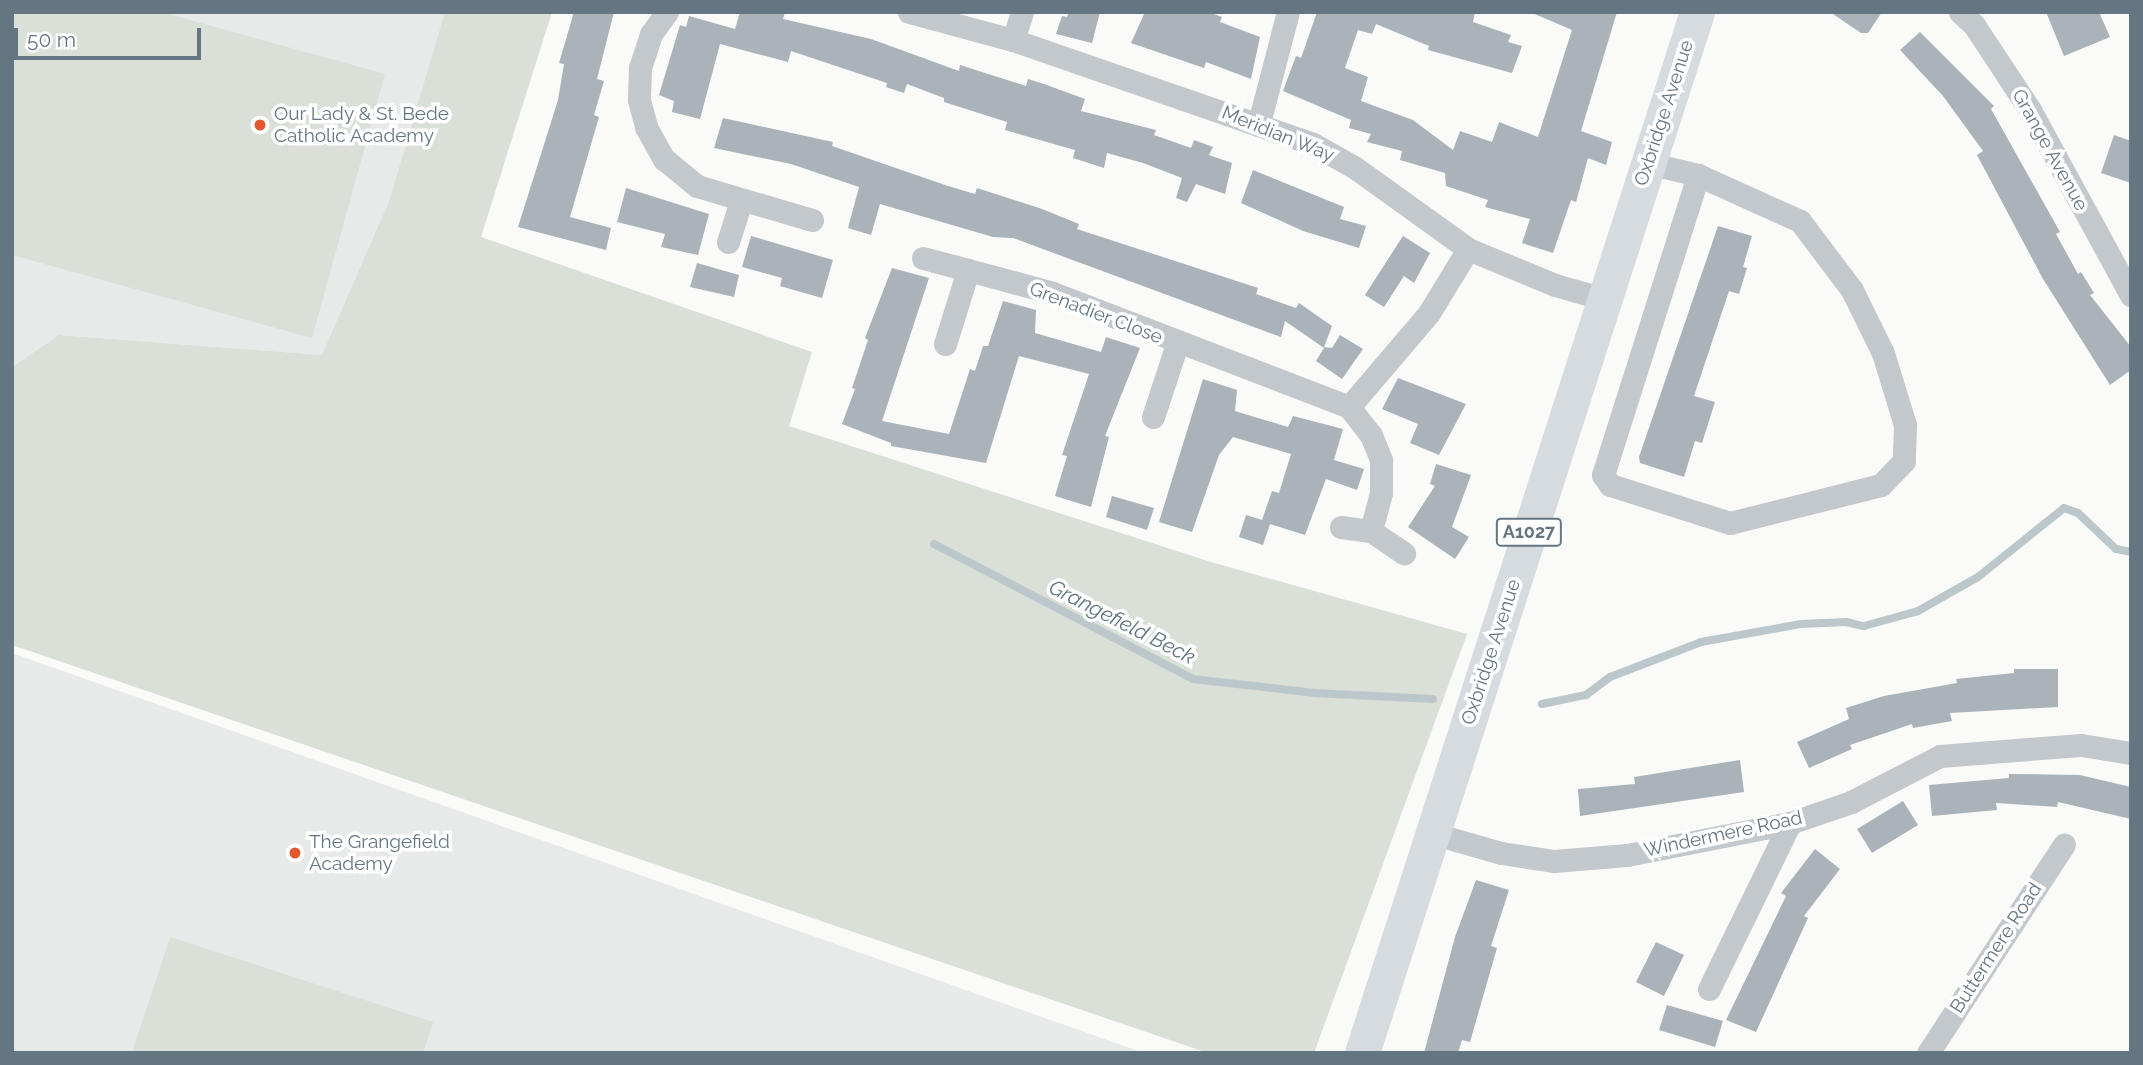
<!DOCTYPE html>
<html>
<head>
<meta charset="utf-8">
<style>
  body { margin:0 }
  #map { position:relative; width:2143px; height:1065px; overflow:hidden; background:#fafaf8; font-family:Raleway,sans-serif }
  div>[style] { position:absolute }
  .built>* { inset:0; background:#e8e9e9 }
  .green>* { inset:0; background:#dadfd7 }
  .stream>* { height:8px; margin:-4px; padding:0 4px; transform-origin:4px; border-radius:4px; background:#bbc7cb }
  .building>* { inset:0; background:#aab3b9 }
  .street>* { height:23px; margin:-11.5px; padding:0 11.5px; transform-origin:11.5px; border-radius:11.5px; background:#c3c8cc }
  .primary>* { height:35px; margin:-17.5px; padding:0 17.5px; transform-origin:17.5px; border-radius:17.5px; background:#d6dbdf }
  .dots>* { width:19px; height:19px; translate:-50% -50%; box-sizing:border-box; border:4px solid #fff; border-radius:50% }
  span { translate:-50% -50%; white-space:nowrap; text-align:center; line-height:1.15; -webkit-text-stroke:7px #fff; paint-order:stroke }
  .shield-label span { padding:2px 5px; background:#fff; border:2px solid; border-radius:5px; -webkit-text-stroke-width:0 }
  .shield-label { font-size:18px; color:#657683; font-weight:700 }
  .street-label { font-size:19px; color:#657683 }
  .poi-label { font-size:19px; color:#657683 }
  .left { translate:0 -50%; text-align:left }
  .water-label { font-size:21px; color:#60757c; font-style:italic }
  .frame { position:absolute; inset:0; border:14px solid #657683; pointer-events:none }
  .scale { position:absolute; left:14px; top:28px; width:187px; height:32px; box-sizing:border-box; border:4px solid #657683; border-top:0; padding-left:9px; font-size:21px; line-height:24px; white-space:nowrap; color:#657683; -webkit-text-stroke:5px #fff; paint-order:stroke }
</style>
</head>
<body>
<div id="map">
  <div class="built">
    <i style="clip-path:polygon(12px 12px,534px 12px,322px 355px,59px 335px,12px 367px)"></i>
    <i style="clip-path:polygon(12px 653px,1144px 1053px,12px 1053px)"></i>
  </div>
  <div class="green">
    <i style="clip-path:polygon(12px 12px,161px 12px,385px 74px,312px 338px,12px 255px)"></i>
    <i style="clip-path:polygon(445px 12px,552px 12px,481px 237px,812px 352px,789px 426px,1211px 562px,1467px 634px,1314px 1053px,1208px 1053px,12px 645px,12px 367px,59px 335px,322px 355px,389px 202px)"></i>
    <i style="clip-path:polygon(170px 937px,433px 1022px,423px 1053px,132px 1053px)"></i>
  </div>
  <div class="stream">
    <i style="left:934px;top:544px;width:292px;rotate:27.5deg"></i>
    <i style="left:1193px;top:679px;width:123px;rotate:6.5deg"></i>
    <i style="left:1315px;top:693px;width:118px;rotate:2.9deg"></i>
    <i style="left:1542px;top:704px;width:45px;rotate:-11.6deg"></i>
    <i style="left:1586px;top:695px;width:30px;rotate:-37deg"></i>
    <i style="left:1610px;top:677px;width:97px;rotate:-21deg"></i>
    <i style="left:1701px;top:642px;width:102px;rotate:-10.2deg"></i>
    <i style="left:1801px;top:624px;width:45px;rotate:-2.5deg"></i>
    <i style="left:1846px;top:622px;width:18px;rotate:13deg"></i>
    <i style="left:1864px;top:626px;width:56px;rotate:-15.5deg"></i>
    <i style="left:1918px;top:611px;width:69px;rotate:-29.5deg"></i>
    <i style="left:1978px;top:577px;width:110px;rotate:-38.7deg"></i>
    <i style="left:2064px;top:508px;width:15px;rotate:20deg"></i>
    <i style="left:2078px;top:513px;width:52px;rotate:43.5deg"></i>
    <i style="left:2116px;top:549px;width:15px;rotate:11deg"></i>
  </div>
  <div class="building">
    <i style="clip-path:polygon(574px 12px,614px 12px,597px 79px,604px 81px,594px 115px,599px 117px,570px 217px,611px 228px,606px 250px,518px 227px,558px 100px,564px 64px,559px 63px)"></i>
    <i style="clip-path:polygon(740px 12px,785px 12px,783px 19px,871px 39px,959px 71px,960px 65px,1026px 86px,1028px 79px,1044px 84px,1085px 99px,1081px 111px,1156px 130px,1154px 135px,1191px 148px,1194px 140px,1213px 147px,1209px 155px,1232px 163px,1225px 194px,1196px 184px,1187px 202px,1176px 198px,1182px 178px,1143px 163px,1107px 153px,1104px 168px,1073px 158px,1075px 150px,1005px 130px,1007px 122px,944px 102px,944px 98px,907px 84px,904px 93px,886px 87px,887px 83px,791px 51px,788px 62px,720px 44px,700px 119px,672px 112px,674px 101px,659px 95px,680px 25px,686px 27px,689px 16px,735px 29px)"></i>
    <i style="clip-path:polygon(1069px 12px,1100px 12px,1092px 43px,1056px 34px,1062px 16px,1067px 17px)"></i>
    <i style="clip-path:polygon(1145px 12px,1208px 12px,1222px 17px,1220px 22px,1260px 37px,1251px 79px,1206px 62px,1204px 68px,1131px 43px)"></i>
    <i style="clip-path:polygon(1317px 12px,1475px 12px,1473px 22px,1511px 35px,1508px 42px,1522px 46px,1512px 73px,1428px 50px,1429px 46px,1376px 24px,1372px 34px,1358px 30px,1345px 68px,1368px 77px,1361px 101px,1413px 120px,1453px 150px,1460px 131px,1492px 142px,1499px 122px,1538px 137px,1572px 30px,1530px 12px,1617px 12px,1581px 131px,1612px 142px,1606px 165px,1588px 158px,1576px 202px,1571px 200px,1553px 253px,1522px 243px,1530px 219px,1485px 207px,1488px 200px,1446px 186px,1445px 173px,1400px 160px,1402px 151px,1367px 142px,1371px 134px,1349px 128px,1351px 120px,1283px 91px,1296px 56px,1301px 58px)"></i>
    <i style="clip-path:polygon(1830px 12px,1882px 12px,1868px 33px,1861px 33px)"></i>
    <i style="clip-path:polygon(2046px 12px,2099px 12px,2110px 37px,2064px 56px)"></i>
    <i style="clip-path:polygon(1920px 32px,1994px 106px,1991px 109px,2060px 232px,2056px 234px,2078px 274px,2081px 272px,2094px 293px,2090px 295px,2131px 347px,2131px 370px,2110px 385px,2043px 279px,1977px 155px,1983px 151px,1943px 96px,1900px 50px)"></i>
    <i style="clip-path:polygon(723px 118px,833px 142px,832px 146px,948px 186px,975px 194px,977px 188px,1042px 209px,1079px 224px,1077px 229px,1258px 288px,1256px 294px,1296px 308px,1299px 303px,1332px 326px,1324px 347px,1332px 348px,1340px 335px,1363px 349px,1342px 379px,1316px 361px,1324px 348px,1285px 321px,1281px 337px,1013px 238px,993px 237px,880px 204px,871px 235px,848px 228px,859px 187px,791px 164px,714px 148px)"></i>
    <i style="clip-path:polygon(2114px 135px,2131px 141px,2131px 183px,2101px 173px)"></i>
    <i style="clip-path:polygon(1253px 170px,1344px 207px,1340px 219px,1366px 226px,1359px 248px,1303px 231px,1241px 203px)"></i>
    <i style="clip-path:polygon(626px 188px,709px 214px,698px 255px,661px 247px,665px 234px,617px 222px)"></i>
    <i style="clip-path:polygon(1718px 226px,1752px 236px,1743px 267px,1747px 268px,1739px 294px,1729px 291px,1694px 396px,1715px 402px,1702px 443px,1695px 441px,1684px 477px,1640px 463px,1639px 457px)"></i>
    <i style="clip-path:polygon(751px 236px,833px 260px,822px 298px,780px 286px,782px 278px,742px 267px)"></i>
    <i style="clip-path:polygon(1403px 236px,1430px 253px,1414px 283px,1404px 276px,1384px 307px,1365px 295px)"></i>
    <i style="clip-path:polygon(697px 263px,739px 275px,734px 297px,690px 287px)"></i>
    <i style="clip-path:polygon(892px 268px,929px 278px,882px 421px,949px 434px,970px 369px,975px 371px,983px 346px,988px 346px,1003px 301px,1036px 310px,1035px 333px,1101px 352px,1106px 337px,1140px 348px,1105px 436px,1109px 437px,1091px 507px,1055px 496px,1067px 456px,1062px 455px,1089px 374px,1019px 356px,986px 463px,891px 446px,891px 443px,842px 424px,855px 389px,852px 388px,868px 340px,865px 338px)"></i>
    <i style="clip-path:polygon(1398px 378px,1466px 404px,1439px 455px,1410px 443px,1418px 424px,1382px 409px)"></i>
    <i style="clip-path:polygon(1203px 379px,1237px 390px,1235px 411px,1288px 427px,1293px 416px,1343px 429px,1334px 460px,1364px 469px,1357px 490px,1326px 479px,1305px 535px,1270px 524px,1263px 545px,1239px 537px,1246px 515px,1262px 520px,1272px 491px,1279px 493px,1291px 454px,1233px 437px,1219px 455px,1192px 532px,1159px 522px)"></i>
    <i style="clip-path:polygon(1436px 464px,1471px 475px,1452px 527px,1469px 537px,1455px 559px,1408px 527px,1435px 486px,1430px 484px)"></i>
    <i style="clip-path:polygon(1112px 496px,1154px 508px,1147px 530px,1106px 517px)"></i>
    <i style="clip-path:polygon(2014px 669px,2058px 669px,2058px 707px,1950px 713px,1952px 721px,1913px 728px,1912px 724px,1850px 745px,1852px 749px,1809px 768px,1797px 742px,1849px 719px,1846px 708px,1884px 696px,1957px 683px,1956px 679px,2014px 673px)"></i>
    <i style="clip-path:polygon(1740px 760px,1744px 792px,1580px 816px,1578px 789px,1635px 784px,1634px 777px)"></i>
    <i style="clip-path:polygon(2009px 774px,2080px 775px,2131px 787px,2131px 819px,2058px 802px,2057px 807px,1996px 803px,1997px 810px,1932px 816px,1929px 785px,2009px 778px)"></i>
    <i style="clip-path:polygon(1903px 801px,1918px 825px,1872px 853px,1857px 829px)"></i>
    <i style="clip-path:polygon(1815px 849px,1840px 869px,1804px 916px,1808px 918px,1756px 1032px,1726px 1020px,1786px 896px,1781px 893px)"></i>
    <i style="clip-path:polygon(1476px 880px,1509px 890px,1491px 946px,1497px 948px,1470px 1042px,1462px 1040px,1458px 1053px,1424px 1053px,1455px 937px)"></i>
    <i style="clip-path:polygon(1656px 942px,1684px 955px,1664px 996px,1636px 982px)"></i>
    <i style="clip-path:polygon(1667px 1005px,1723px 1021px,1715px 1047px,1659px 1030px)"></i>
  </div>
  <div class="street">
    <i style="left:667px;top:12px;width:27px;rotate:126deg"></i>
    <i style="left:651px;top:34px;width:36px;rotate:108deg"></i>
    <i style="left:640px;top:68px;width:32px;rotate:92deg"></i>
    <i style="left:639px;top:100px;width:28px;rotate:75deg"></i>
    <i style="left:646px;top:127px;width:37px;rotate:61deg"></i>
    <i style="left:664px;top:159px;width:43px;rotate:39.3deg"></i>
    <i style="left:697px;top:186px;width:120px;rotate:16.5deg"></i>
    <i style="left:909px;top:12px;width:108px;rotate:15.1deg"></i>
    <i style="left:1013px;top:40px;width:318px;rotate:19.1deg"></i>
    <i style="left:1313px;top:144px;width:47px;rotate:29.3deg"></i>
    <i style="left:1354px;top:167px;width:140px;rotate:35.7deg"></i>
    <i style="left:1468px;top:249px;width:94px;rotate:22.5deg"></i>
    <i style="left:1555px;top:285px;width:48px;rotate:15.8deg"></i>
    <i style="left:1960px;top:12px;width:19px;rotate:43deg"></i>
    <i style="left:1974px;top:25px;width:102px;rotate:56.6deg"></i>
    <i style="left:2030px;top:110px;width:211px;rotate:61.4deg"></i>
    <i style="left:1013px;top:40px;width:29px;rotate:-72deg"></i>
    <i style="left:1259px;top:123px;width:115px;rotate:-75.4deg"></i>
    <i style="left:1648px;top:163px;width:51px;rotate:13.5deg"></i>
    <i style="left:1698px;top:175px;width:112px;rotate:24.3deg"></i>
    <i style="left:1800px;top:221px;width:86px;rotate:53deg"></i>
    <i style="left:1852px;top:290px;width:70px;rotate:63.8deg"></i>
    <i style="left:1883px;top:353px;width:75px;rotate:73deg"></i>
    <i style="left:1905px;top:425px;width:36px;rotate:92deg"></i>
    <i style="left:1904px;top:461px;width:33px;rotate:134deg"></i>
    <i style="left:1881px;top:485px;width:156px;rotate:165.9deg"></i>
    <i style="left:1730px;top:523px;width:126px;rotate:-162.4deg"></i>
    <i style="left:1610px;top:485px;width:12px;rotate:-125deg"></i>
    <i style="left:1603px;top:475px;width:315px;rotate:-72.4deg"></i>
    <i style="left:728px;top:242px;width:43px;rotate:-72.4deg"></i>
    <i style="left:923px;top:258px;width:47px;rotate:14.9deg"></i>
    <i style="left:945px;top:344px;width:77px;rotate:-72.7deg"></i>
    <i style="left:968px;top:270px;width:85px;rotate:15deg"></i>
    <i style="left:1050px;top:292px;width:320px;rotate:21deg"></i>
    <i style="left:1349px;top:407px;width:123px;rotate:-49.6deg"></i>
    <i style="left:1429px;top:313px;width:75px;rotate:-58.6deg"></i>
    <i style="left:1349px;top:407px;width:36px;rotate:52deg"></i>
    <i style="left:1371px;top:435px;width:27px;rotate:68deg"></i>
    <i style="left:1381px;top:460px;width:33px;rotate:90deg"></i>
    <i style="left:1381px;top:493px;width:39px;rotate:105deg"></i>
    <i style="left:1371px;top:531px;width:40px;rotate:34deg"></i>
    <i style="left:1153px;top:417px;width:77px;rotate:-71.8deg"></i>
    <i style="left:1341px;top:527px;width:30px;rotate:8deg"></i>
    <i style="left:1431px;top:833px;width:73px;rotate:15.9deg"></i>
    <i style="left:1501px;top:853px;width:54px;rotate:8.6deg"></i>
    <i style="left:1554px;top:861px;width:73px;rotate:-4.7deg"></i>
    <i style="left:1627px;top:855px;width:166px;rotate:-11.1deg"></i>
    <i style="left:1790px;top:823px;width:65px;rotate:-19deg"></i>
    <i style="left:1851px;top:802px;width:100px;rotate:-27.3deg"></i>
    <i style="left:1940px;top:756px;width:141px;rotate:-4.5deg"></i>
    <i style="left:2081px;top:745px;width:51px;rotate:9.1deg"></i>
    <i style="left:1709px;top:989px;width:185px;rotate:-64deg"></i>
    <i style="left:1928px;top:1053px;width:249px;rotate:-56.9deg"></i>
  </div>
  <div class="primary">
    <i style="left:1362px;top:1053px;width:1094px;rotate:-72.16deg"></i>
  </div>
  <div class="dots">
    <i style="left:260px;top:125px;background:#e4572e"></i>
    <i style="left:295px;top:853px;background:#e4572e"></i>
  </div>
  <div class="shield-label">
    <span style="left:1529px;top:532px">A1027</span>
  </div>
  <div class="street-label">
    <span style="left:1664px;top:113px;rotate:-72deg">Oxbridge Avenue</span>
    <span style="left:1278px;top:134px;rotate:22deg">Meridian Way</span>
    <span style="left:2050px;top:150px;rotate:61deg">Grange Avenue</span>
    <span style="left:1096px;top:313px;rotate:21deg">Grenadier Close</span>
    <span style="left:1491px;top:652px;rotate:-72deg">Oxbridge Avenue</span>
    <span style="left:1723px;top:834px;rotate:-12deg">Windermere Road</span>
    <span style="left:1996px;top:948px;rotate:-57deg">Buttermere Road</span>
  </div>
  <div class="poi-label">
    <span class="left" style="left:274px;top:125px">Our Lady &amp; St. Bede<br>Catholic Academy</span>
    <span class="left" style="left:309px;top:853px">The Grangefield<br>Academy</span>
  </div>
  <div class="water-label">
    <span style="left:1122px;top:622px;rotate:27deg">Grangefield Beck</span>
  </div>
  <div class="frame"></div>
  <div class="scale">50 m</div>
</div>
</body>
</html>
